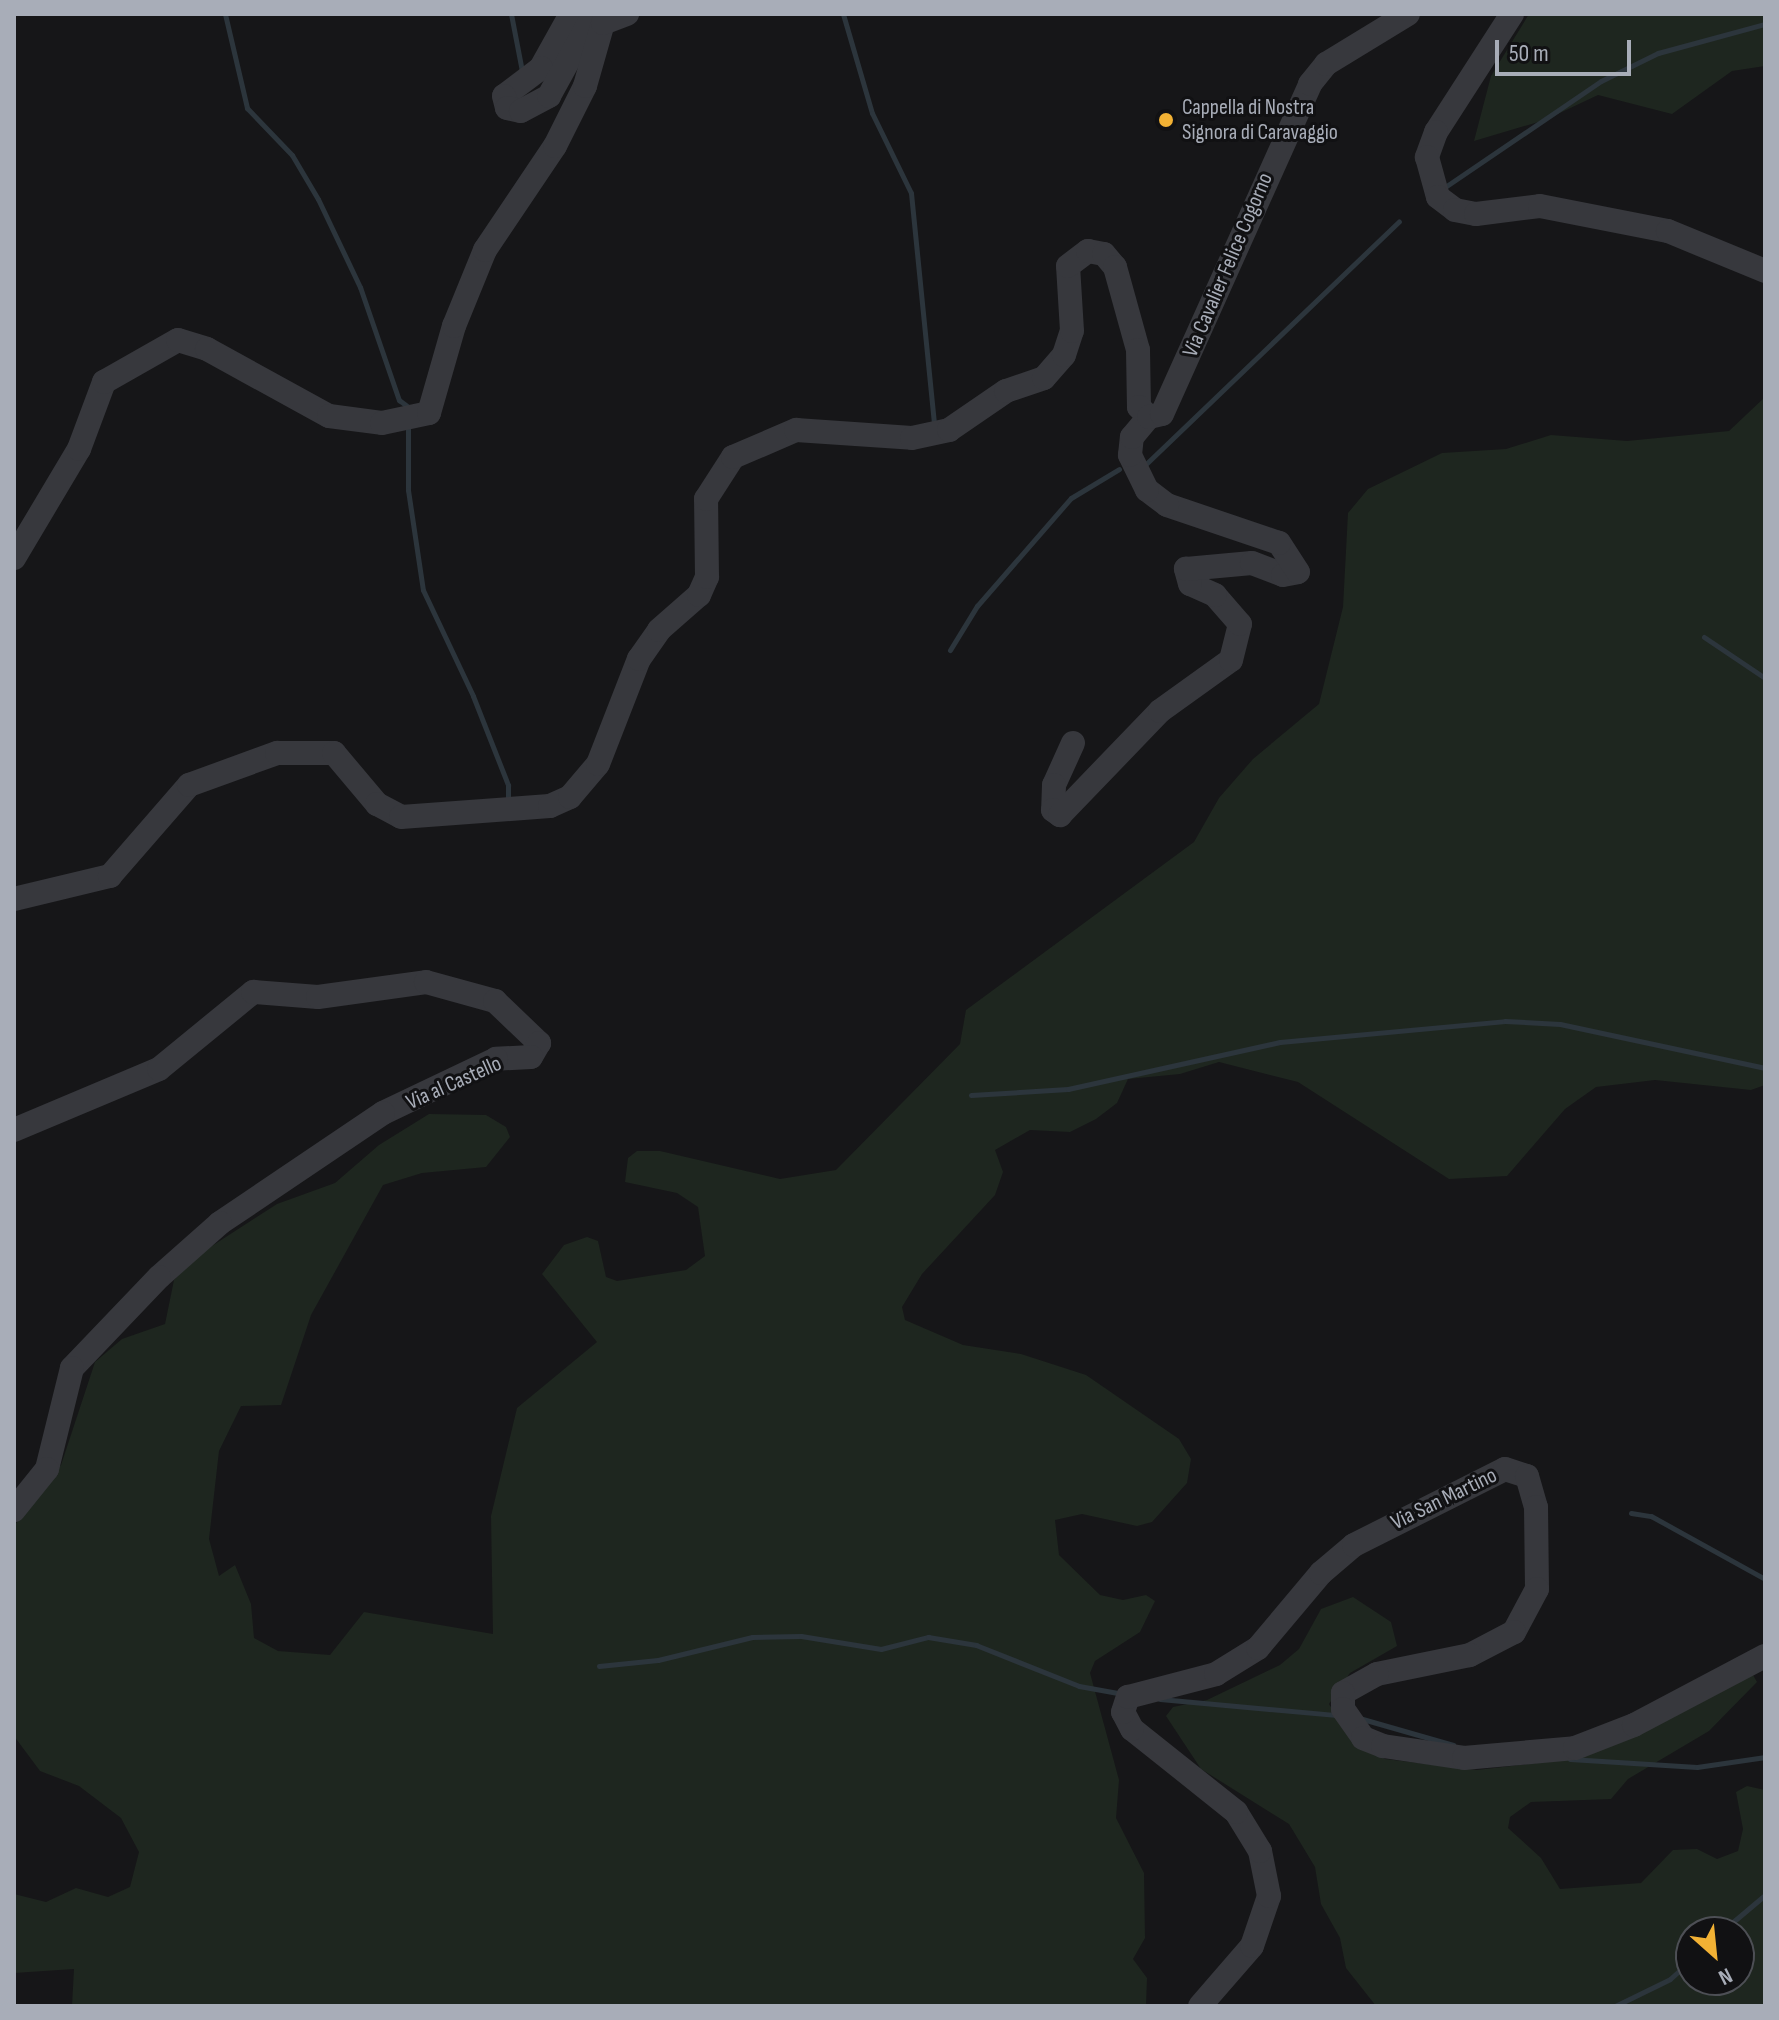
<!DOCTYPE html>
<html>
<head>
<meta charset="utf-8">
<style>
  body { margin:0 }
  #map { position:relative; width:1779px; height:2020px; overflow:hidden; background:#161618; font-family:"Sofia Sans Condensed",sans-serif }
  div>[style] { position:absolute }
  .green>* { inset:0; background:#1e261f }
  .stream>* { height:5px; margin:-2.5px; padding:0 2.5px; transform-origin:2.5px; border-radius:2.5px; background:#2c353c }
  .minor>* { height:24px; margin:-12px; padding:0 12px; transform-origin:12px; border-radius:12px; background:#37383d }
  .dots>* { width:22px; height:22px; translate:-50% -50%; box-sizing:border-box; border:4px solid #111113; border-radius:50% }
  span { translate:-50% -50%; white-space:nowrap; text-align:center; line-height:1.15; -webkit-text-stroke:6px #111113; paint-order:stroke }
  .poi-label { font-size:22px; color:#a8adb8 }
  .left { translate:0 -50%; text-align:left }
  .street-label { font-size:22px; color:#a8adb8 }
  .frame { position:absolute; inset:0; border:16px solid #a8adb8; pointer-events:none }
  .north { position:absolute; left:1675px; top:1916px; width:80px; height:80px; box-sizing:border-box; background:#111113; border:2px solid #4d4f55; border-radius:50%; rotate:153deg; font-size:22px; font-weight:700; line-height:32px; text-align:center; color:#a8adb8 }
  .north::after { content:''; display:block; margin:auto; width:28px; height:36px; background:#f2b134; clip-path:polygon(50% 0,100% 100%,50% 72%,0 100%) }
  .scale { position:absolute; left:1495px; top:40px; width:136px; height:36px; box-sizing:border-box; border:4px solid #a8adb8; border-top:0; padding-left:10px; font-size:24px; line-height:28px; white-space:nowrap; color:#a8adb8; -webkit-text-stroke:6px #111113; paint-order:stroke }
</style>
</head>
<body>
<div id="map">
  <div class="green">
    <i style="clip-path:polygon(1529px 14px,1765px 14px,1765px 66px,1732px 71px,1672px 114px,1598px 95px,1545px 120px,1474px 141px,1491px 76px)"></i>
    <i style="clip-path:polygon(1765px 397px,1765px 1085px,1751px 1090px,1655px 1080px,1596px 1087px,1565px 1109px,1507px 1176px,1449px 1179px,1298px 1082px,1219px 1062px,1180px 1074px,1128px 1079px,1117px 1103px,1096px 1119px,1070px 1132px,1030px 1130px,995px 1150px,1003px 1172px,995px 1195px,922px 1274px,902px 1307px,905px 1320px,963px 1345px,1021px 1354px,1086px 1375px,1179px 1439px,1191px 1459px,1187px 1483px,1152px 1522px,1137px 1526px,1082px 1514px,1055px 1520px,1059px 1555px,1100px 1595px,1123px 1600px,1146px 1595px,1155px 1601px,1140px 1632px,1095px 1661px,1090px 1673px,1119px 1780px,1116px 1818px,1144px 1873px,1145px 1938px,1133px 1959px,1147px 1978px,1146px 2006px,72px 2006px,74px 1969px,14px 1973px,14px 1894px,46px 1902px,76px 1888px,108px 1897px,130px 1887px,139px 1852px,121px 1818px,79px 1786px,40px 1771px,14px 1736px,14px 1526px,61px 1465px,95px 1362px,122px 1339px,165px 1324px,174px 1280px,198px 1255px,277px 1204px,335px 1183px,379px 1145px,429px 1114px,486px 1115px,506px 1127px,510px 1137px,486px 1167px,422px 1173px,383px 1185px,311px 1315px,281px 1405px,241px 1406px,219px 1451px,209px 1539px,219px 1576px,235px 1565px,251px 1604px,254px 1638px,278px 1651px,330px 1655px,364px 1612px,493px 1634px,491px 1516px,517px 1408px,597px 1342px,542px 1274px,564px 1245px,587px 1237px,598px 1241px,606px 1277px,617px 1281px,686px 1270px,705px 1256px,698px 1207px,677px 1193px,625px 1182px,628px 1158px,637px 1151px,660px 1151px,780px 1179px,836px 1170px,960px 1044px,966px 1010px,1194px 842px,1219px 798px,1253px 759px,1319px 704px,1343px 607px,1348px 513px,1368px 489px,1442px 453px,1506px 449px,1551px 435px,1627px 441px,1729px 431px)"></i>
    <i style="clip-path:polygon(evenodd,1353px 1597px,1391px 1622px,1397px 1646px,1350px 1673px,1329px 1704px,1354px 1744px,1385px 1759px,1477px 1770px,1579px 1758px,1753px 1675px,1757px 1682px,1709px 1731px,1628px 1779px,1611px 1799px,1531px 1802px,1510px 1817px,1508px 1828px,1541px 1858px,1560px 1889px,1641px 1883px,1673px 1850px,1697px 1849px,1717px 1859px,1738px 1851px,1743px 1829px,1736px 1792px,1747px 1786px,1765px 1790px,1765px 2006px,1376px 2006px,1346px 1968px,1340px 1938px,1321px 1904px,1315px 1867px,1289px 1824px,1201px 1769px,1166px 1716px,1173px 1707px,1207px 1700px,1280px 1665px,1299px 1649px,1321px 1609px,1353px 1597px,1691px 1932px,1739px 1932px,1739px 1980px,1691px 1980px,1691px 1932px)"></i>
  </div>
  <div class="stream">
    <i style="left:225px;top:14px;width:97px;rotate:76.8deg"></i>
    <i style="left:247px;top:108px;width:65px;rotate:46.2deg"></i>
    <i style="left:292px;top:155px;width:51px;rotate:59.4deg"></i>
    <i style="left:318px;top:199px;width:98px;rotate:64.5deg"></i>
    <i style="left:360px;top:287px;width:120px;rotate:71deg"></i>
    <i style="left:399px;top:400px;width:15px;rotate:37deg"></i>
    <i style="left:511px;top:14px;width:58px;rotate:79.1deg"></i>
    <i style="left:843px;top:14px;width:103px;rotate:73.7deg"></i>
    <i style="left:872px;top:113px;width:89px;rotate:64deg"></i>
    <i style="left:911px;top:193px;width:232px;rotate:84.3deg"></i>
    <i style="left:1445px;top:187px;width:189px;rotate:-34.2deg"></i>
    <i style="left:1601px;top:81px;width:64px;rotate:-26.2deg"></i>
    <i style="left:1658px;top:53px;width:111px;rotate:-15.2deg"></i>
    <i style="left:408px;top:426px;width:64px;rotate:90deg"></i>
    <i style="left:408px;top:490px;width:101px;rotate:81.5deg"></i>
    <i style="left:423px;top:590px;width:117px;rotate:64.7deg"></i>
    <i style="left:473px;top:696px;width:96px;rotate:68.5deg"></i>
    <i style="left:508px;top:785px;width:15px;rotate:90deg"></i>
    <i style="left:1147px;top:463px;width:349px;rotate:-43.8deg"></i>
    <i style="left:1704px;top:637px;width:73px;rotate:33.9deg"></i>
    <i style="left:950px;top:650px;width:52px;rotate:-58.5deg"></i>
    <i style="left:977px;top:606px;width:143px;rotate:-49deg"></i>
    <i style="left:1071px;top:498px;width:56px;rotate:-31.1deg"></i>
    <i style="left:971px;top:1095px;width:97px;rotate:-3.5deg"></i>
    <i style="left:1068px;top:1089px;width:217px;rotate:-12.5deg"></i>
    <i style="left:1280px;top:1042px;width:226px;rotate:-5.3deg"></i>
    <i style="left:1505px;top:1021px;width:55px;rotate:3.1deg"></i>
    <i style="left:1560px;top:1024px;width:210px;rotate:12.1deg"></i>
    <i style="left:1631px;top:1513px;width:20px;rotate:9deg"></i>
    <i style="left:1651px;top:1516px;width:130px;rotate:28.9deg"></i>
    <i style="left:599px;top:1666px;width:59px;rotate:-5.8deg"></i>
    <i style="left:658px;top:1660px;width:97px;rotate:-13.7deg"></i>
    <i style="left:752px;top:1637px;width:49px;rotate:-1.2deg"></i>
    <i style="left:801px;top:1636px;width:81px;rotate:9.2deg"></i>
    <i style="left:881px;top:1649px;width:49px;rotate:-14.3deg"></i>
    <i style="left:928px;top:1637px;width:49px;rotate:9.5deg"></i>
    <i style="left:976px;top:1645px;width:111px;rotate:21.7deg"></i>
    <i style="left:1079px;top:1686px;width:45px;rotate:10.3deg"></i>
    <i style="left:1160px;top:1699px;width:178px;rotate:5.2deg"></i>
    <i style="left:1359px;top:1718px;width:98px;rotate:16deg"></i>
    <i style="left:1570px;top:1759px;width:127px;rotate:3.6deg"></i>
    <i style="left:1697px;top:1767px;width:69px;rotate:-8.4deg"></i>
    <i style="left:1721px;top:1932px;width:57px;rotate:-40.1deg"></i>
    <i style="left:1615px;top:2006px;width:61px;rotate:-26.1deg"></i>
    <i style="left:1670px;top:1979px;width:28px;rotate:-42deg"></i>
  </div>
  <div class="minor">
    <i style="left:571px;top:14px;width:62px;rotate:119.1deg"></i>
    <i style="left:541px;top:68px;width:46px;rotate:142.9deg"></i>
    <i style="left:504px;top:96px;width:12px;rotate:76deg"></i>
    <i style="left:507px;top:108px;width:14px;rotate:12deg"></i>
    <i style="left:521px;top:111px;width:32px;rotate:-28deg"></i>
    <i style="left:549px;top:96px;width:94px;rotate:-61.2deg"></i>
    <i style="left:1512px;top:14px;width:140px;rotate:122.8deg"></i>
    <i style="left:1436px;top:132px;width:27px;rotate:110deg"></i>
    <i style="left:1427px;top:157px;width:41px;rotate:74.6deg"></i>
    <i style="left:1438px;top:197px;width:21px;rotate:37deg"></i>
    <i style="left:1455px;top:210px;width:21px;rotate:11deg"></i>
    <i style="left:1476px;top:214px;width:64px;rotate:-7.1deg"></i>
    <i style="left:1540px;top:206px;width:130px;rotate:11.1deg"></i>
    <i style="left:1668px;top:231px;width:105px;rotate:22.4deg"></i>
    <i style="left:14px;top:558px;width:127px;rotate:-59.2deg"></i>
    <i style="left:79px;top:449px;width:72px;rotate:-69.5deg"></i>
    <i style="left:104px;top:382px;width:85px;rotate:-29.6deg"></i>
    <i style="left:178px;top:340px;width:30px;rotate:17deg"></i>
    <i style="left:207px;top:349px;width:139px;rotate:28.8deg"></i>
    <i style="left:329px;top:416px;width:53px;rotate:7.5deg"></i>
    <i style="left:382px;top:423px;width:48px;rotate:-12deg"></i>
    <i style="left:429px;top:413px;width:91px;rotate:-74deg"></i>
    <i style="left:454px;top:326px;width:82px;rotate:-67.8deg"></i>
    <i style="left:485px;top:250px;width:125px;rotate:-56.1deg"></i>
    <i style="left:555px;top:146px;width:67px;rotate:-63.4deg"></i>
    <i style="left:585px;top:86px;width:66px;rotate:-74.1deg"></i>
    <i style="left:603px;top:23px;width:26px;rotate:-21deg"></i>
    <i style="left:1073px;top:743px;width:46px;rotate:114.3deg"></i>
    <i style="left:1054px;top:785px;width:25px;rotate:92deg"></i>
    <i style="left:1053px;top:810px;width:9px;rotate:36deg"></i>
    <i style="left:1060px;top:815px;width:144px;rotate:-46.1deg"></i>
    <i style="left:1160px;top:711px;width:87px;rotate:-35.7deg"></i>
    <i style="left:1231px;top:660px;width:37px;rotate:-76deg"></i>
    <i style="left:1240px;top:624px;width:38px;rotate:-131deg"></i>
    <i style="left:1215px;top:595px;width:27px;rotate:-156deg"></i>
    <i style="left:1190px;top:584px;width:16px;rotate:-105deg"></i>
    <i style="left:1186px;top:569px;width:66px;rotate:-5.2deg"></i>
    <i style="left:1252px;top:563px;width:33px;rotate:21deg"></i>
    <i style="left:1283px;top:575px;width:15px;rotate:-11deg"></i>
    <i style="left:1298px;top:572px;width:35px;rotate:-123deg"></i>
    <i style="left:1279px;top:543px;width:118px;rotate:-161.3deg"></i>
    <i style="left:1167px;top:505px;width:25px;rotate:-143deg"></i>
    <i style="left:1147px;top:490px;width:39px;rotate:-116deg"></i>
    <i style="left:1130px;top:455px;width:18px;rotate:-84deg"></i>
    <i style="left:1132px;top:437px;width:26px;rotate:-50deg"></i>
    <i style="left:14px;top:899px;width:99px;rotate:-13.5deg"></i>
    <i style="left:110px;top:876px;width:121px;rotate:-49deg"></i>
    <i style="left:189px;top:785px;width:94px;rotate:-20deg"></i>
    <i style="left:277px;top:753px;width:57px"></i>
    <i style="left:334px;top:753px;width:67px;rotate:49.9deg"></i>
    <i style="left:377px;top:804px;width:27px;rotate:28deg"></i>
    <i style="left:401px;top:817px;width:149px;rotate:-4.2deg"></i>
    <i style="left:550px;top:806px;width:22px;rotate:-24deg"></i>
    <i style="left:570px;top:797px;width:43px;rotate:-49.7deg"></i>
    <i style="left:598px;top:764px;width:113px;rotate:-68.7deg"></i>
    <i style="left:639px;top:659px;width:35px;rotate:-55deg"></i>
    <i style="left:659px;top:630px;width:53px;rotate:-41.2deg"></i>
    <i style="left:699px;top:595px;width:20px;rotate:-66deg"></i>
    <i style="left:707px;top:577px;width:78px;rotate:-90.7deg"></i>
    <i style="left:706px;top:499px;width:50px;rotate:-57.3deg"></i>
    <i style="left:733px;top:457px;width:69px;rotate:-23.2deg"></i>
    <i style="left:796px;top:430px;width:116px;rotate:3.9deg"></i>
    <i style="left:912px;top:438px;width:38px;rotate:-12deg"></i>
    <i style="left:949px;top:430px;width:69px;rotate:-34.4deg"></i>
    <i style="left:1006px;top:391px;width:40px;rotate:-18.9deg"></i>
    <i style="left:1044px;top:378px;width:30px;rotate:-49deg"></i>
    <i style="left:1064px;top:355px;width:25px;rotate:-72deg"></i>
    <i style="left:1072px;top:331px;width:65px;rotate:-93.5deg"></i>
    <i style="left:1068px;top:266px;width:25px;rotate:-37deg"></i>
    <i style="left:1088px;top:251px;width:16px;rotate:11deg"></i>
    <i style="left:1104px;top:254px;width:17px;rotate:50deg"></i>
    <i style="left:1115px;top:267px;width:86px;rotate:74.5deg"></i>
    <i style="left:1138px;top:350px;width:57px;rotate:89deg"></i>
    <i style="left:1139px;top:407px;width:14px;rotate:45deg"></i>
    <i style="left:1149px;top:417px;width:13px;rotate:-13deg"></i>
    <i style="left:1162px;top:414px;width:362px;rotate:-65.8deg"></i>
    <i style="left:1310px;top:84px;width:26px;rotate:-51deg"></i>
    <i style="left:1326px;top:64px;width:96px;rotate:-31.4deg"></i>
    <i style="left:14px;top:1130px;width:157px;rotate:-22.8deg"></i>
    <i style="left:159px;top:1069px;width:122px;rotate:-39.3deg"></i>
    <i style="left:253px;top:992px;width:65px;rotate:4.4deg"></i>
    <i style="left:318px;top:997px;width:109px;rotate:-7.9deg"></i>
    <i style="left:426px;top:982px;width:72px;rotate:15.4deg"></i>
    <i style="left:495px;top:1001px;width:61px;rotate:43.7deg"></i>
    <i style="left:539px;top:1043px;width:16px;rotate:120deg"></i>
    <i style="left:531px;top:1057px;width:35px;rotate:177deg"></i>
    <i style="left:496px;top:1059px;width:125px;rotate:154.5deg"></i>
    <i style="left:383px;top:1113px;width:197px;rotate:146deg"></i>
    <i style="left:220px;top:1223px;width:81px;rotate:138.5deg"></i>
    <i style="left:159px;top:1277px;width:126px;rotate:133.7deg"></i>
    <i style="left:72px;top:1368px;width:104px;rotate:103.9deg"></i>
    <i style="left:47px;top:1469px;width:53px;rotate:128.8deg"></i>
    <i style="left:1200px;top:2006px;width:79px;rotate:-49.1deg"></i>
    <i style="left:1252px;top:1946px;width:53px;rotate:-71.2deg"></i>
    <i style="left:1269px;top:1896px;width:46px;rotate:-101.3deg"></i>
    <i style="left:1260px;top:1851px;width:46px;rotate:-121.6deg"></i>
    <i style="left:1236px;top:1812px;width:133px;rotate:-141.4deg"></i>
    <i style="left:1132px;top:1729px;width:19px;rotate:-118deg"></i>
    <i style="left:1123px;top:1712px;width:16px;rotate:-72deg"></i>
    <i style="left:1128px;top:1697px;width:91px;rotate:-14.6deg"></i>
    <i style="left:1216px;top:1674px;width:49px;rotate:-31.8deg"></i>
    <i style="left:1258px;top:1648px;width:98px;rotate:-50deg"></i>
    <i style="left:1321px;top:1573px;width:43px;rotate:-40.3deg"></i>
    <i style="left:1354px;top:1545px;width:169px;rotate:-26.7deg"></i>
    <i style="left:1505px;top:1469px;width:23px;rotate:18deg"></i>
    <i style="left:1527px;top:1476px;width:32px;rotate:74deg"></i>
    <i style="left:1536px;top:1507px;width:82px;rotate:89.3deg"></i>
    <i style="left:1537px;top:1589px;width:49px;rotate:118.1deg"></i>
    <i style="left:1514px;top:1632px;width:50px;rotate:152.4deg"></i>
    <i style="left:1470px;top:1655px;width:95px;rotate:168.5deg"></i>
    <i style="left:1377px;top:1674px;width:39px;rotate:151deg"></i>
    <i style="left:1343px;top:1693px;width:16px;rotate:90deg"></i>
    <i style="left:1343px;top:1709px;width:35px;rotate:55deg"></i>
    <i style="left:1363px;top:1738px;width:22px;rotate:22deg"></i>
    <i style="left:1383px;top:1746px;width:82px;rotate:8.4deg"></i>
    <i style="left:1464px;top:1758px;width:111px;rotate:-5.1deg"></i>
    <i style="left:1575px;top:1748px;width:63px;rotate:-21.3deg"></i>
    <i style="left:1634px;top:1725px;width:148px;rotate:-27.8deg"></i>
  </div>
  <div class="dots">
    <i style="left:1166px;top:120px;background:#f2b134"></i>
  </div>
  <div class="poi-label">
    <span class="left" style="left:1182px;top:120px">Cappella di Nostra<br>Signora di Caravaggio</span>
  </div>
  <div class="street-label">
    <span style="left:1228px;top:265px;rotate:-67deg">Via Cavalier Felice Cogorno</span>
    <span style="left:454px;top:1083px;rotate:-24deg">Via al Castello</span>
    <span style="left:1444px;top:1499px;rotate:-26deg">Via San Martino</span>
  </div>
  <div class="frame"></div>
  <div class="north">N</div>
  <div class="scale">50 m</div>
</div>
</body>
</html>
